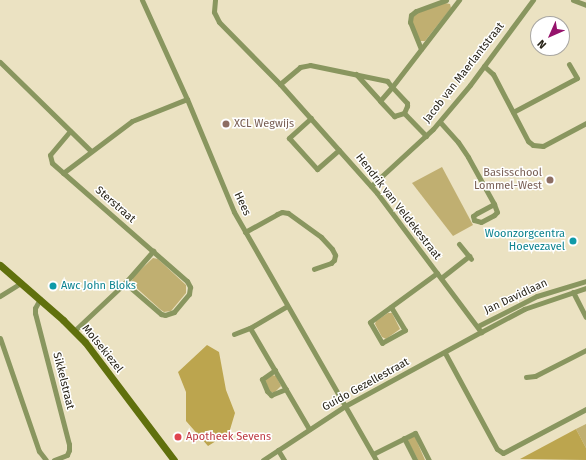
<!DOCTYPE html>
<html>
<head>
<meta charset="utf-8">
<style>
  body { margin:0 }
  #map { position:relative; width:586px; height:460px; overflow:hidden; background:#ebe2c2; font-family:"Fira Sans",sans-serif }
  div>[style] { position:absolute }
  .green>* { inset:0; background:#c0af71 }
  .forest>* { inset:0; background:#bca54e }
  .minor>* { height:5px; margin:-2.5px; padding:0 2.5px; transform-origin:2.5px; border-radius:2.5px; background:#89965f }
  .secondary>* { height:7px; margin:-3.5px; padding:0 3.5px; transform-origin:3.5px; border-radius:3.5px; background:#60700d }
  .dots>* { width:11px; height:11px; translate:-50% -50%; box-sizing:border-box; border:2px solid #fff; border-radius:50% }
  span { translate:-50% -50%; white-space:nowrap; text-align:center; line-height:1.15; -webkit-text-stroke:3px #fff; paint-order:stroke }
  .street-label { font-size:11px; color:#282418 }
  .education-label { font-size:11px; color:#785e54 }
  .left { translate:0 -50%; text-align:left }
  .right { translate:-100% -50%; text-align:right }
  .culture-label { font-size:11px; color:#0d838f }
  .health-label { font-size:11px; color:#be3a42 }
  .north { position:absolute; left:530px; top:16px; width:40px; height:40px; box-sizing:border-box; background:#fff; border:1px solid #a9a7a3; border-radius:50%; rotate:225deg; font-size:11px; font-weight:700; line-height:16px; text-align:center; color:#282418 }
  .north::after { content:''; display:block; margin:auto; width:14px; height:18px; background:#95136c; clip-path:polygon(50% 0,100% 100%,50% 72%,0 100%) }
</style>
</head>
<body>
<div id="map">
  <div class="green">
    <i style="clip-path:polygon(445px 3px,450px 4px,451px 8px,425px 41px,420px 41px,412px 23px,414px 13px)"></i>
    <i style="clip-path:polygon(442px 167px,473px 225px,453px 236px,412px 183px)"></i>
    <i style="clip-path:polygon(153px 258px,158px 259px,186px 285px,186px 293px,171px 311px,164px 312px,161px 310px,131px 283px,134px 276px)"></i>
    <i style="clip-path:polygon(388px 313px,392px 313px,400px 329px,386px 339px,382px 337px,375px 324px,376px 321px)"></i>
    <i style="clip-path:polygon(272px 375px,276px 376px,281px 386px,274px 393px,269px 391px,265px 379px)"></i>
    <i style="clip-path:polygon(586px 424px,586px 448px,576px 429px)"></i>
    <i style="clip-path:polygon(413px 436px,415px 437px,425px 460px,418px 460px,408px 441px,409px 438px)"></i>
  </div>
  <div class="forest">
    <i style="clip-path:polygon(207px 345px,219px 352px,226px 390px,235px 413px,229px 433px,208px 446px,186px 421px,186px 392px,178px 372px)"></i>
    <i style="clip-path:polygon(576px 429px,586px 448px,586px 460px,520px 459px)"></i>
  </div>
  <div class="minor">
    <i style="left:142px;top:0;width:109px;rotate:65.6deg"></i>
    <i style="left:187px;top:99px;width:122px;rotate:67.4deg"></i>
    <i style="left:234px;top:212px;width:286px;rotate:60.2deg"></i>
    <i style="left:215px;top:0;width:12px;rotate:95deg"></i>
    <i style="left:214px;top:12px;width:11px;rotate:63deg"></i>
    <i style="left:219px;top:22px;width:87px;rotate:45.5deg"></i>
    <i style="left:280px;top:84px;width:146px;rotate:48.3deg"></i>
    <i style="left:377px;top:193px;width:174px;rotate:53.2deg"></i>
    <i style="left:573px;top:0;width:14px;rotate:21deg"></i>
    <i style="left:421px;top:49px;width:29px;rotate:-112deg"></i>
    <i style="left:410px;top:22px;width:7px;rotate:-82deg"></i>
    <i style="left:411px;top:15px;width:6px;rotate:-39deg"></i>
    <i style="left:416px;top:11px;width:32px;rotate:-20deg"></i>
    <i style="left:0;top:62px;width:127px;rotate:44.4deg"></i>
    <i style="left:484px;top:66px;width:12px;rotate:42deg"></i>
    <i style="left:493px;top:74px;width:76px;rotate:62.4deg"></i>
    <i style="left:528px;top:141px;width:6px;rotate:39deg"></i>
    <i style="left:533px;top:145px;width:10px;rotate:6deg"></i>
    <i style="left:543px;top:146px;width:49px;rotate:-28.1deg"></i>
    <i style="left:356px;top:74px;width:36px;rotate:48deg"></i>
    <i style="left:380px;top:101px;width:21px;rotate:47deg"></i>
    <i style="left:394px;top:116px;width:10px;rotate:-17deg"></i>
    <i style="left:404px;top:113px;width:8px;rotate:-67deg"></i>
    <i style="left:407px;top:106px;width:3px;rotate:-90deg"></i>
    <i style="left:407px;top:103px;width:22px;rotate:-133deg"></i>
    <i style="left:392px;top:87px;width:18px;rotate:131deg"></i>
    <i style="left:280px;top:84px;width:26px;rotate:-40deg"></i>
    <i style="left:300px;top:67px;width:10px;rotate:-11deg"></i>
    <i style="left:310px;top:65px;width:79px;rotate:11.7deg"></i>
    <i style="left:387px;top:81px;width:8px;rotate:50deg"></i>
    <i style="left:392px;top:87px;width:110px;rotate:-52.4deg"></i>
    <i style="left:513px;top:112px;width:72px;rotate:-28deg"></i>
    <i style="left:577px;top:78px;width:16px;rotate:-120deg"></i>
    <i style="left:404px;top:113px;width:32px;rotate:46deg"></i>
    <i style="left:311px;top:118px;width:30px;rotate:138deg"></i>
    <i style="left:289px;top:138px;width:42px;rotate:47.9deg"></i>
    <i style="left:317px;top:169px;width:29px;rotate:-41deg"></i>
    <i style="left:440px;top:122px;width:27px;rotate:48deg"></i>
    <i style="left:458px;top:142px;width:18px;rotate:56deg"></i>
    <i style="left:468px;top:157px;width:54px;rotate:61deg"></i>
    <i style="left:494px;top:204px;width:19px;rotate:152deg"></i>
    <i style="left:477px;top:213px;width:5px;rotate:143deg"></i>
    <i style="left:473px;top:216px;width:4px;rotate:76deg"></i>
    <i style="left:474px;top:220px;width:7px;rotate:16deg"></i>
    <i style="left:481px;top:222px;width:15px;rotate:-28deg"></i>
    <i style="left:494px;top:215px;width:4px;rotate:-45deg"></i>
    <i style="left:497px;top:212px;width:9px;rotate:-111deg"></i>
    <i style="left:70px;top:131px;width:31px;rotate:130deg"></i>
    <i style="left:50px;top:155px;width:8px;rotate:76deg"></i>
    <i style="left:52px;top:163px;width:179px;rotate:41.2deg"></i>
    <i style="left:187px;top:281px;width:7px;rotate:63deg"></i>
    <i style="left:190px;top:287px;width:7px;rotate:98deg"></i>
    <i style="left:189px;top:294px;width:23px;rotate:130deg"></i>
    <i style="left:174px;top:312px;width:9px;rotate:162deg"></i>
    <i style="left:165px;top:315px;width:4px;rotate:-166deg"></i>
    <i style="left:161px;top:314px;width:48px;rotate:-139.3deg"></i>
    <i style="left:63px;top:173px;width:86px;rotate:-37deg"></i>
    <i style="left:132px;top:121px;width:59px;rotate:-21.8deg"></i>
    <i style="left:371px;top:186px;width:84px;rotate:-42.6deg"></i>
    <i style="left:433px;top:129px;width:57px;rotate:-49.9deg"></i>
    <i style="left:470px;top:85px;width:106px;rotate:-53.5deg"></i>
    <i style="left:245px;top:232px;width:37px;rotate:-29deg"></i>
    <i style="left:277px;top:214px;width:5px;rotate:-22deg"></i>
    <i style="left:282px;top:212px;width:6px;rotate:9deg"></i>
    <i style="left:288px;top:213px;width:41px;rotate:36deg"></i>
    <i style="left:321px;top:237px;width:16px;rotate:47deg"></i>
    <i style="left:332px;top:249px;width:7px;rotate:63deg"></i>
    <i style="left:335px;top:255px;width:5px;rotate:101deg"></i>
    <i style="left:334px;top:260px;width:4px;rotate:135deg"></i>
    <i style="left:331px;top:263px;width:18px;rotate:161deg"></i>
    <i style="left:459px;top:244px;width:19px;rotate:51deg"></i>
    <i style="left:441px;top:278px;width:36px;rotate:-38deg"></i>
    <i style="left:573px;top:292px;width:28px;rotate:63deg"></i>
    <i style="left:0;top:296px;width:25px;rotate:-32deg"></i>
    <i style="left:40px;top:299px;width:10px;rotate:119deg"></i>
    <i style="left:35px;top:308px;width:5px;rotate:90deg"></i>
    <i style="left:35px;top:313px;width:135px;rotate:75.5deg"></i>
    <i style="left:69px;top:444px;width:6px;rotate:90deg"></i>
    <i style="left:69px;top:450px;width:5px;rotate:112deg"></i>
    <i style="left:67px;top:455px;width:14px;rotate:159deg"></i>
    <i style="left:391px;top:307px;width:27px;rotate:59deg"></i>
    <i style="left:405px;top:330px;width:26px;rotate:151deg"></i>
    <i style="left:382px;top:343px;width:24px;rotate:-120deg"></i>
    <i style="left:370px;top:322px;width:83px;rotate:-36.2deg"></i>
    <i style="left:478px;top:326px;width:66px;rotate:-27deg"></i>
    <i style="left:537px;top:296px;width:51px;rotate:-17deg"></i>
    <i style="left:250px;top:328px;width:117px;rotate:59.7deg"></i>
    <i style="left:74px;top:331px;width:70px;rotate:-43.3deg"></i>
    <i style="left:125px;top:283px;width:43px;rotate:-48.8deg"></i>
    <i style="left:234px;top:334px;width:17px;rotate:-21deg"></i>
    <i style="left:250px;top:328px;width:43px;rotate:-30.7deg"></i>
    <i style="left:0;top:338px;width:120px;rotate:71deg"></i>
    <i style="left:39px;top:451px;width:11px;rotate:52deg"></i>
    <i style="left:445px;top:353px;width:109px;rotate:61.6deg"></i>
    <i style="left:497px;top:449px;width:7px;rotate:34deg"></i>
    <i style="left:503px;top:453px;width:94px;rotate:-27.9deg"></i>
    <i style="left:275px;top:370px;width:16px;rotate:145deg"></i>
    <i style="left:262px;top:379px;width:13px;rotate:67deg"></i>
    <i style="left:267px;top:391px;width:6px;rotate:45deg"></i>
    <i style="left:271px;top:395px;width:16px;rotate:-22deg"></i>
    <i style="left:526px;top:377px;width:9px;rotate:-6deg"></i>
    <i style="left:535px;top:376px;width:57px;rotate:-27deg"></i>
    <i style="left:404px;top:438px;width:25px;rotate:63deg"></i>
    <i style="left:278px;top:450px;width:12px;rotate:59deg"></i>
    <i style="left:373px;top:454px;width:47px;rotate:-26.6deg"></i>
    <i style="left:415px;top:433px;width:30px;rotate:63deg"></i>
    <i style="left:263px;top:460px;width:98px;rotate:-33.4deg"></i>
    <i style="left:345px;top:406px;width:155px;rotate:-28.6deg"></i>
    <i style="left:481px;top:332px;width:49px;rotate:-28.1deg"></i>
    <i style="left:524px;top:309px;width:65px;rotate:-18.7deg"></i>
  </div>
  <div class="secondary">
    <i style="left:0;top:265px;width:84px;rotate:41.1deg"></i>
    <i style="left:63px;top:320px;width:31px;rotate:45deg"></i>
    <i style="left:85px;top:342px;width:148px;rotate:53deg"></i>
  </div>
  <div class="dots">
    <i style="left:226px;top:124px;background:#8d6e63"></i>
    <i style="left:550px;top:180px;background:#8d6e63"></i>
    <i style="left:573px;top:241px;background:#0f9aa8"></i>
    <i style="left:53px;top:286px;background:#0f9aa8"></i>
    <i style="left:178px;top:437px;background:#e0444e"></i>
  </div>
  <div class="street-label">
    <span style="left:464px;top:73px;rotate:-52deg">Jacob van Maerlantstraat</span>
    <span style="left:242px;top:204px;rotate:65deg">Hees</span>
    <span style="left:115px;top:205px;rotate:41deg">Sterstraat</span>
    <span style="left:398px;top:207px;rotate:52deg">Hendrik van Veldekestraat</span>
    <span style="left:516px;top:297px;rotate:-25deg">Jan Davidlaan</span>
    <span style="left:102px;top:349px;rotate:51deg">Molsekiezel</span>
    <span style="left:63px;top:381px;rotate:76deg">Sikkelstraat</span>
    <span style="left:366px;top:385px;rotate:-29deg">Guido Gezellestraat</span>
  </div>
  <div class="education-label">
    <span class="left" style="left:234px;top:124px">XCL Wegwijs</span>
    <span class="right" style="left:542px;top:180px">Basisschool<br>Lommel-West</span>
  </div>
  <div class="culture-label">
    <span class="right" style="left:565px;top:241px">Woonzorgcentra<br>Hoevezavel</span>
    <span class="left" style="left:61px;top:286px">Awc John Bloks</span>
  </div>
  <div class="health-label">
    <span class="left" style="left:186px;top:437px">Apotheek Sevens</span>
  </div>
  <div class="north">N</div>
</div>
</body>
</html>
